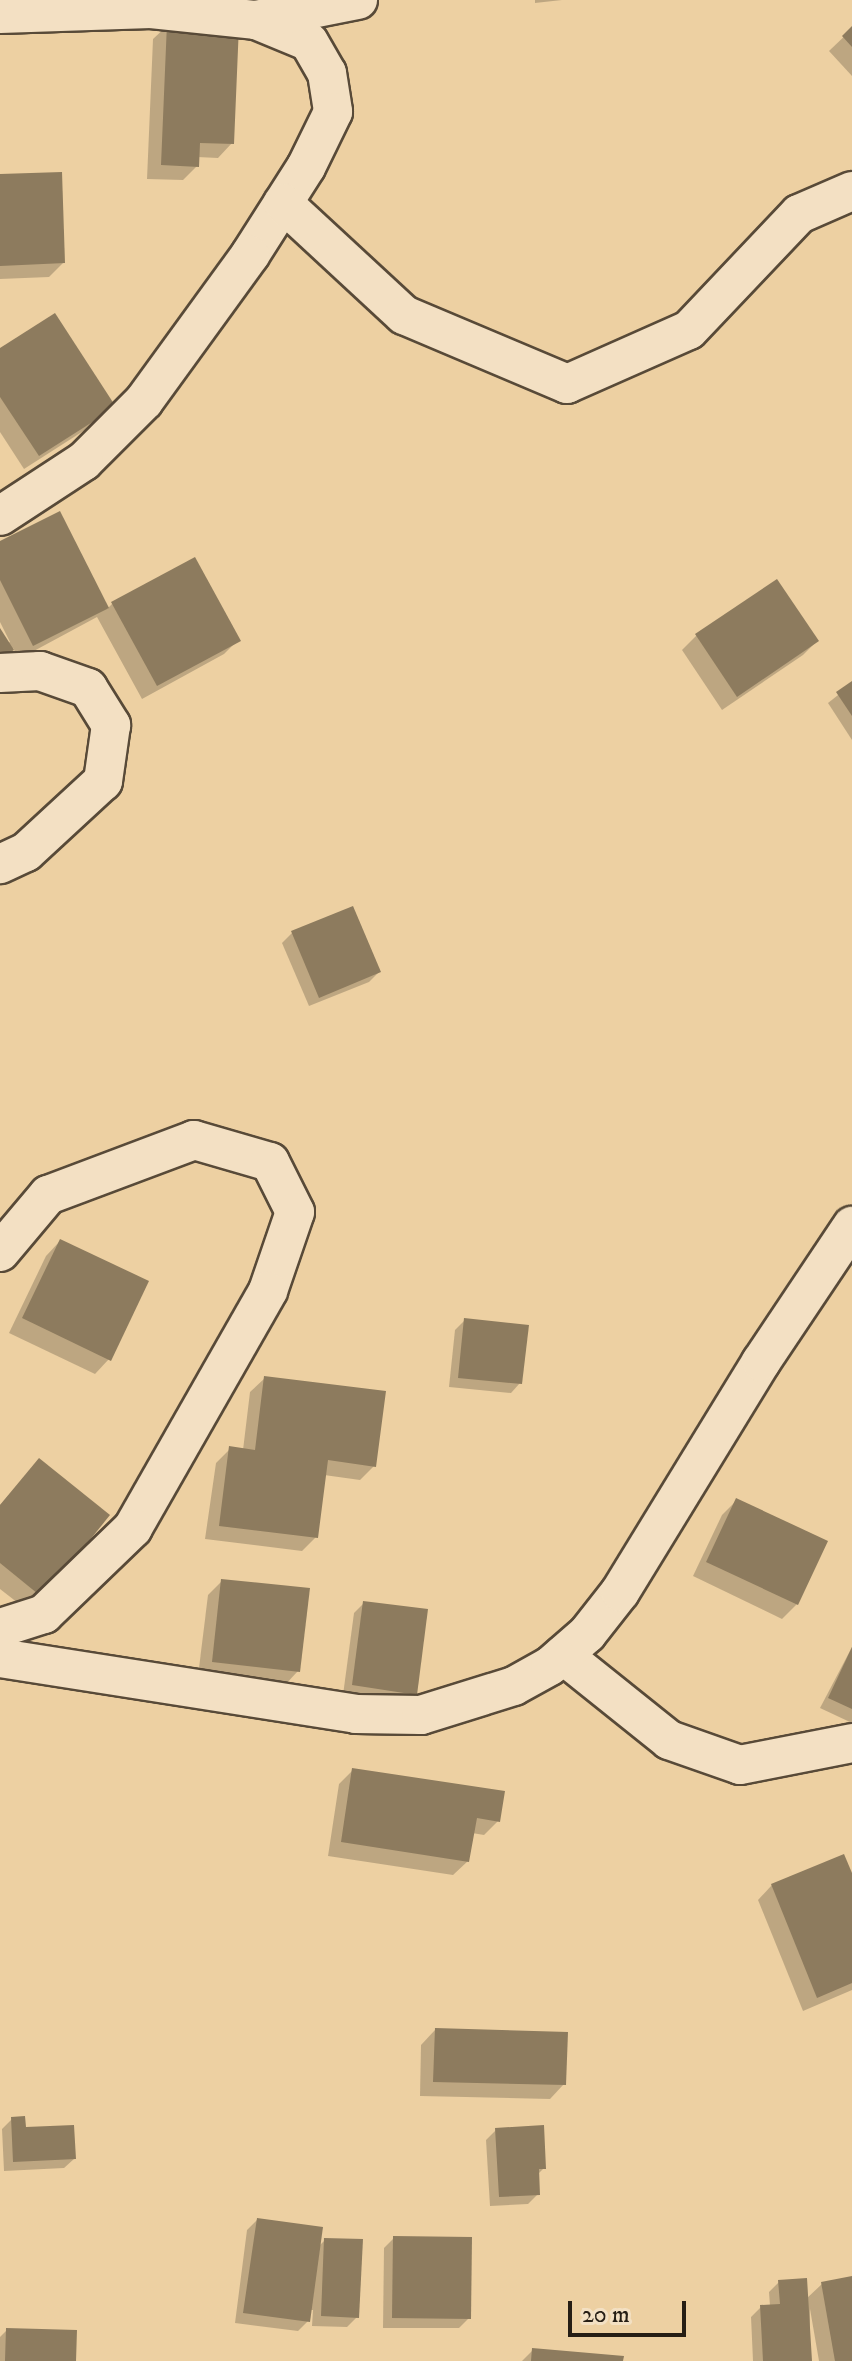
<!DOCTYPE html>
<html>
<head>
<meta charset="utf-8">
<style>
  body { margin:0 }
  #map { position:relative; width:852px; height:2361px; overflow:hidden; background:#edd0a2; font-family:"IM FELL DW Pica",serif }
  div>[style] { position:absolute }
  .shadow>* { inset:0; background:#0003 }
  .building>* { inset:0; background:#8d7b5e }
  .roads { filter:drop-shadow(2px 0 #584a38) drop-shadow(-2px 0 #584a38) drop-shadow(0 2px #584a38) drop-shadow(0 -2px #584a38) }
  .street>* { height:38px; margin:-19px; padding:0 19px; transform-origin:19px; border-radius:19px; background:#f3e0c3 }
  span { translate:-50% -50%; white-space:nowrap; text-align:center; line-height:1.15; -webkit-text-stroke:6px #f3e0c3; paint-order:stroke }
  .scale { position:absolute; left:568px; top:2301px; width:118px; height:36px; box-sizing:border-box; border:4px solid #261e15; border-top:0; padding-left:10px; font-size:24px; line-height:28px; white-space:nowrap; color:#261e15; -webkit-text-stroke:6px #f3e0c3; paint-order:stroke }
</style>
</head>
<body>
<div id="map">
  <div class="shadow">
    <i style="clip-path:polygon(535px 0,562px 0,535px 3px)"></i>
    <i style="clip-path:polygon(168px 25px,232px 143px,218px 158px,197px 157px,197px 166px,183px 180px,147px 179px,153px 39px)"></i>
    <i style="clip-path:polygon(852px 29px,852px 76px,829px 51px)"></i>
    <i style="clip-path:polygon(0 176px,63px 263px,49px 277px,0 279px)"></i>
    <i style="clip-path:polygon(0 350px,113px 407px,99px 421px,24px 469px,0 432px)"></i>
    <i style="clip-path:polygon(0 543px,107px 609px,112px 604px,238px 640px,224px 654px,142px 699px,97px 617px,19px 659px,13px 648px,0 661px,0 632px,8px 643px,10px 642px,0 622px)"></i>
    <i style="clip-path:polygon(696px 636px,817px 641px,803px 655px,722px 710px,682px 650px)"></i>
    <i style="clip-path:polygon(852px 684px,852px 740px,828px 703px)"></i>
    <i style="clip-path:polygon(352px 908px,379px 972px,369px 982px,309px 1006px,282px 943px,292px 933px)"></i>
    <i style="clip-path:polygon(60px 1241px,109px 1359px,95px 1374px,9px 1333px,46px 1256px)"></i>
    <i style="clip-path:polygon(465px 1320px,520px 1383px,511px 1393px,449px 1387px,455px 1330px)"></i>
    <i style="clip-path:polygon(265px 1378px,374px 1466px,360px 1480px,324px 1475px,316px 1537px,302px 1551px,205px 1539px,216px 1463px,230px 1449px,243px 1450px,250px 1392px)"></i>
    <i style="clip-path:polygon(39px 1460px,107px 1515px,27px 1610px,0 1589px,0 1505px)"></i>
    <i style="clip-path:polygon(736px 1501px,826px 1542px,797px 1604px,782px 1619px,693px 1576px,722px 1515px)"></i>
    <i style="clip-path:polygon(222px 1581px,298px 1671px,284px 1686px,198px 1676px,208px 1595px)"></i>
    <i style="clip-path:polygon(364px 1603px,415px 1694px,405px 1704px,343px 1695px,354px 1613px)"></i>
    <i style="clip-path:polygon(852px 1647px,852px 1723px,820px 1708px)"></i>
    <i style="clip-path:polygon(353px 1770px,498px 1821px,484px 1835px,472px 1833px,468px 1861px,453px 1875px,328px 1856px,339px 1784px)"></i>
    <i style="clip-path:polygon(852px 1878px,852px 1990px,803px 2011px,758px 1900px,772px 1885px)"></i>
    <i style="clip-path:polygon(435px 2030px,564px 2084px,550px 2099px,420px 2096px,421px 2045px)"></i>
    <i style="clip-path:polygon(12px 2119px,24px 2129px,74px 2159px,64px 2168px,4px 2171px,2px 2129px)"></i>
    <i style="clip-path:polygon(496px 2130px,544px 2168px,537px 2175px,538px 2194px,528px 2204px,490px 2206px,486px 2140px)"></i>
    <i style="clip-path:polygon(257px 2220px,319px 2246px,325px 2240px,357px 2317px,347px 2327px,312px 2326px,313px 2310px,310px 2310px,308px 2321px,298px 2331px,235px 2323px,247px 2230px)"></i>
    <i style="clip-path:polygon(394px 2238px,469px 2318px,459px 2328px,383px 2328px,384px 2248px)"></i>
    <i style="clip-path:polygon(852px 2277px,852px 2361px,819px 2361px,810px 2309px,810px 2361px,753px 2361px,751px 2317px,761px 2307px,770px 2306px,769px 2292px,779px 2282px,806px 2299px,822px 2284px)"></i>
    <i style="clip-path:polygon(7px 2330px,74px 2361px,0 2361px,0 2337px)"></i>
    <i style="clip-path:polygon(533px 2350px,621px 2361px,522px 2361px)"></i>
  </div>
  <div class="building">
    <i style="clip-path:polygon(167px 23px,239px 25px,234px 144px,200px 143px,199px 167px,161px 165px)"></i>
    <i style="clip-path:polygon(852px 26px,852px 47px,842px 36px)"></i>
    <i style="clip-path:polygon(62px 172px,65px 263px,0 266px,0 174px)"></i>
    <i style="clip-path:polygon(55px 313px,116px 407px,39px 456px,0 397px,0 348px)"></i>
    <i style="clip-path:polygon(60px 511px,109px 608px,33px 646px,0 580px,0 541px)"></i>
    <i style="clip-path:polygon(195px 557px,241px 641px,157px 686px,111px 602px)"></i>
    <i style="clip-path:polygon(777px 579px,819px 641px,737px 697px,695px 634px)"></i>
    <i style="clip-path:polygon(0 628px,14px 650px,0 659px)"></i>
    <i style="clip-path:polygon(852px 681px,852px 716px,836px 692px)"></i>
    <i style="clip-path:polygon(353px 906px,381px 972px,319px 998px,291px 931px)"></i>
    <i style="clip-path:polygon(60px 1239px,149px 1281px,111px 1361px,22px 1318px)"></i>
    <i style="clip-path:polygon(464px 1318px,529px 1325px,522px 1384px,458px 1378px)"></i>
    <i style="clip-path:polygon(264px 1376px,386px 1391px,376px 1467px,328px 1460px,318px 1538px,219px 1526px,229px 1446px,255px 1450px)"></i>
    <i style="clip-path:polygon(39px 1458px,110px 1515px,43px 1598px,0 1563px,0 1505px)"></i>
    <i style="clip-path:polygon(736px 1498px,828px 1541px,798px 1605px,706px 1562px)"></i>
    <i style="clip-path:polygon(221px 1579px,310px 1588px,300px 1672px,212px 1662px)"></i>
    <i style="clip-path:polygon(363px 1601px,428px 1609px,417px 1695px,352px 1685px)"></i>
    <i style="clip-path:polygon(852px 1647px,852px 1709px,828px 1698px)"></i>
    <i style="clip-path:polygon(352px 1768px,505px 1791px,500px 1822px,477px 1818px,469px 1862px,341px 1842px)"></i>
    <i style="clip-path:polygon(844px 1854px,852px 1873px,852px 1983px,817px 1998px,771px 1884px)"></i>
    <i style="clip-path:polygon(435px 2028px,568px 2032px,566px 2085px,433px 2082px)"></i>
    <i style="clip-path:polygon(25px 2116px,26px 2127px,74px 2125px,76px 2159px,13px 2162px,11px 2117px)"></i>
    <i style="clip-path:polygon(544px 2125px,546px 2169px,539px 2169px,540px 2195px,499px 2197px,495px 2128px)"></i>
    <i style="clip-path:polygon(257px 2218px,323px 2227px,310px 2322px,243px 2313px)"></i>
    <i style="clip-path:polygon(393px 2236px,472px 2237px,471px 2319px,392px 2318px)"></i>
    <i style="clip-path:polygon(324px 2238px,363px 2239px,359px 2318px,321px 2316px)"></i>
    <i style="clip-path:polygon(852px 2276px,852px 2361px,835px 2361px,821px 2282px)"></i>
    <i style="clip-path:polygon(807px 2278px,812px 2361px,763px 2361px,760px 2305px,780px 2304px,778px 2280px)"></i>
    <i style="clip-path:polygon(6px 2328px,77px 2330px,76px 2361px,5px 2361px)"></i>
    <i style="clip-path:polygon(532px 2348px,624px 2356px,623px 2361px,531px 2361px)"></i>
  </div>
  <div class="roads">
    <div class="street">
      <i style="left:0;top:14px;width:151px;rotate:-1.9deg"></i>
      <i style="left:151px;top:9px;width:106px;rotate:6deg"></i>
      <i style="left:256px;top:20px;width:57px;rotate:22.5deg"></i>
      <i style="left:309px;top:42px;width:36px;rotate:60deg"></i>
      <i style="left:327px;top:73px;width:39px;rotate:81deg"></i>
      <i style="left:333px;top:112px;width:61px;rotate:116.1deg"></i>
      <i style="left:306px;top:167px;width:104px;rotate:122.5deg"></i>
      <i style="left:250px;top:255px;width:180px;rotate:126deg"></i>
      <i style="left:144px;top:401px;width:85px;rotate:135deg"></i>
      <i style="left:84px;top:461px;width:100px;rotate:146.8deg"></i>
      <i style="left:256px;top:20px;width:104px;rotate:-11.1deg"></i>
      <i style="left:283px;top:203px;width:165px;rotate:42.8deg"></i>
      <i style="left:404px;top:315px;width:177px;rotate:22.9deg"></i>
      <i style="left:567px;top:384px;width:133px;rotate:-23.9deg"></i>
      <i style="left:689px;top:330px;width:160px;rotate:-46.5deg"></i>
      <i style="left:799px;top:214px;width:58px;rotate:-23.5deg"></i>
      <i style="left:0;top:673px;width:40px;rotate:-2.9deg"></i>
      <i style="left:40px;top:671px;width:51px;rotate:19.5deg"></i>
      <i style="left:88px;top:688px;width:44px;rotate:58.1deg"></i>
      <i style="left:111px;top:725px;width:57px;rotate:98.1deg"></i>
      <i style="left:103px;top:781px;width:105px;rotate:137.3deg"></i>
      <i style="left:26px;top:852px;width:29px;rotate:155deg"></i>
      <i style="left:0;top:1252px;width:75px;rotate:-49.9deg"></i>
      <i style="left:48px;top:1195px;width:156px;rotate:-20.6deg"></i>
      <i style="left:194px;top:1140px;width:79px;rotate:16.1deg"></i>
      <i style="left:270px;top:1162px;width:56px;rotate:63.4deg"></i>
      <i style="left:295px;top:1212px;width:83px;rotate:108.9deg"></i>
      <i style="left:268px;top:1291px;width:273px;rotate:119.7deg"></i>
      <i style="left:133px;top:1528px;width:124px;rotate:136deg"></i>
      <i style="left:44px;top:1614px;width:46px;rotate:162.3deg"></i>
      <i style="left:563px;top:1655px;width:136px;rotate:38.7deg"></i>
      <i style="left:669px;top:1740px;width:75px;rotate:19.4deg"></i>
      <i style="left:740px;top:1765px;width:114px;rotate:-11.1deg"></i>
      <i style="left:0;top:1658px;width:360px;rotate:8.9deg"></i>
      <i style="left:356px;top:1714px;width:65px;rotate:0.9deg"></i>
      <i style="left:421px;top:1715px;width:97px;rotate:-17.3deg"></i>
      <i style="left:514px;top:1686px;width:41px;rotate:-29.1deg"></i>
      <i style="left:550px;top:1666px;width:49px;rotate:-40.9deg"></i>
      <i style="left:587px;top:1634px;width:53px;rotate:-51.8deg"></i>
      <i style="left:620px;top:1592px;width:270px;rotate:-58.5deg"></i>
      <i style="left:761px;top:1362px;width:164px;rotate:-56.2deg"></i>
    </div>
  </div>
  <div class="scale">20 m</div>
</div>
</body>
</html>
